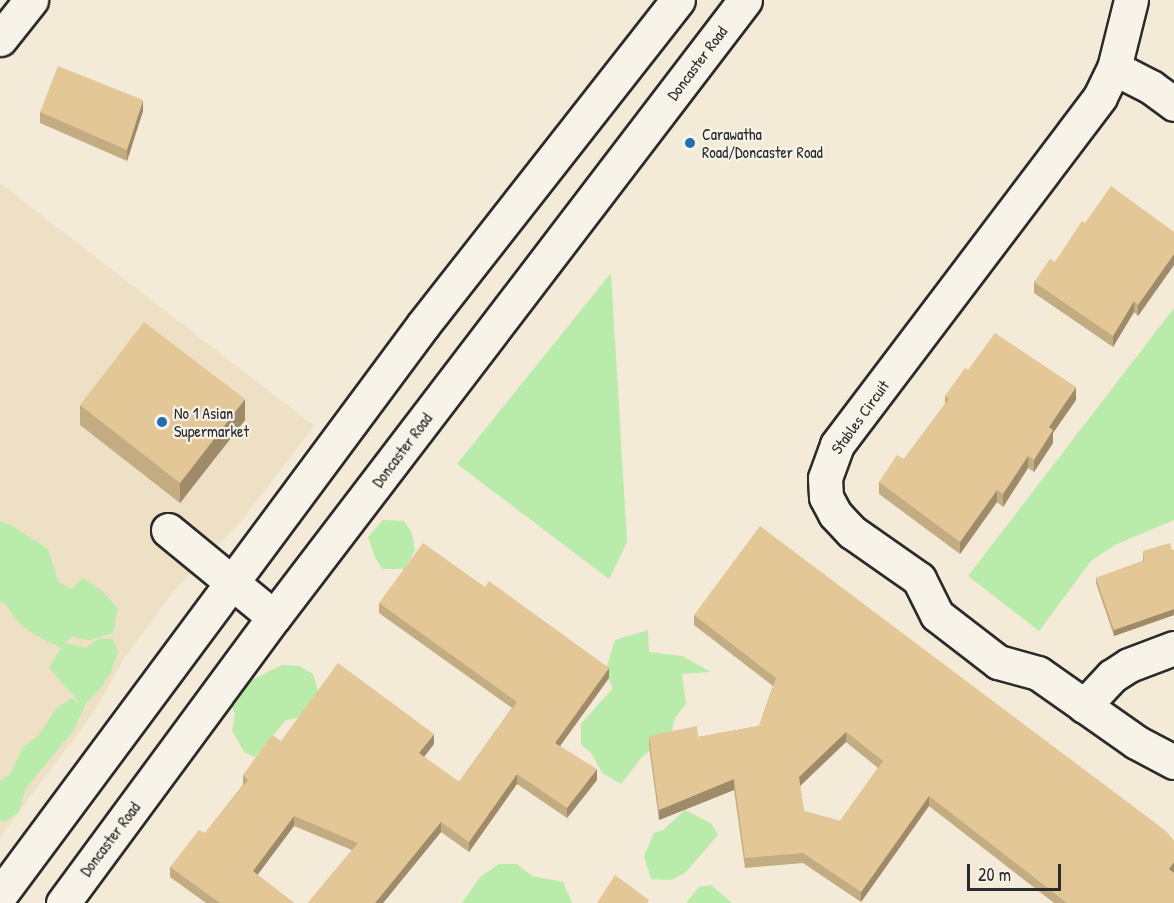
<!DOCTYPE html>
<html>
<head>
<meta charset="utf-8">
<style>
  body { margin:0 }
  #map { position:relative; width:1174px; height:903px; overflow:hidden; background:#f3ead8; font-family:"Patrick Hand",sans-serif }
  div>[style] { position:absolute }
  .built>* { inset:0; background:#eee0c4 }
  .green>* { inset:0; background:#b9ebab }
  .roads { filter:drop-shadow(2px 0 #2b2b2b) drop-shadow(-2px 0 #2b2b2b) drop-shadow(0 2px #2b2b2b) drop-shadow(0 -2px #2b2b2b) }
  .minor>* { height:33px; margin:-16.5px; padding:0 16.5px; transform-origin:16.5px; border-radius:16.5px; background:#f7f3e8 }
  .major>* { height:33px; margin:-16.5px; padding:0 16.5px; transform-origin:16.5px; border-radius:16.5px; background:#f7f3e8 }
  .wall>* { inset:0; background:#c3ab82 }
  .shaded-wall>* { inset:0; background:#9f8b6a }
  .building>* { inset:0; background:#e3c797 }
  .dots>* { width:16px; height:16px; translate:-50% -50%; box-sizing:border-box; border:3px solid #f7f3e8; border-radius:50% }
  span { translate:-50% -50%; white-space:nowrap; text-align:center; line-height:1.15; -webkit-text-stroke:4.5px #f7f3e8; paint-order:stroke }
  .street-label { font-size:16px; color:#2b2b2b }
  .poi-label { font-size:16px; color:#2b2b2b }
  .left { translate:0 -50%; text-align:left }
  .scale { position:absolute; left:967px; top:864px; width:94px; height:27px; box-sizing:border-box; border:3px solid #2b2b2b; border-top:0; padding-left:8px; font-size:18px; line-height:21px; white-space:nowrap; color:#2b2b2b; -webkit-text-stroke:4px #f7f3e8; paint-order:stroke }
</style>
</head>
<body>
<div id="map">
  <div class="built">
    <i style="clip-path:polygon(0 183px,314px 426px,242px 520px,176px 588px,125px 657px,93px 713px,0 837px)"></i>
  </div>
  <div class="green">
    <i style="clip-path:polygon(611px 273px,627px 542px,609px 579px,457px 464px)"></i>
    <i style="clip-path:polygon(1174px 308px,1174px 520px,1115px 545px,1091px 561px,1039px 631px,968px 576px)"></i>
    <i style="clip-path:polygon(383px 520px,404px 521px,412px 533px,415px 550px,405px 569px,382px 569px,375px 557px,368px 537px)"></i>
    <i style="clip-path:polygon(0 521px,12px 526px,48px 549px,58px 581px,71px 589px,83px 578px,102px 591px,118px 608px,113px 633px,89px 640px,71px 637px,65px 643px,86px 648px,99px 638px,113px 639px,118px 652px,111px 672px,100px 689px,87px 702px,73px 731px,26px 788px,19px 812px,4px 822px,0 820px,0 781px,10px 774px,24px 746px,39px 735px,56px 709px,71px 698px,80px 703px,49px 668px,61px 648px,33px 634px,17px 621px,6px 605px,0 601px)"></i>
    <i style="clip-path:polygon(648px 630px,649px 652px,682px 656px,711px 672px,682px 674px,686px 704px,674px 719px,672px 732px,642px 757px,621px 784px,602px 773px,592px 754px,581px 744px,581px 724px,613px 688px,605px 672px,615px 640px)"></i>
    <i style="clip-path:polygon(282px 665px,299px 666px,313px 674px,320px 698px,307px 716px,286px 720px,255px 757px,244px 752px,232px 731px,235px 713px,230px 704px,242px 685px)"></i>
    <i style="clip-path:polygon(685px 810px,711px 823px,718px 835px,685px 873px,671px 880px,651px 879px,644px 856px,654px 833px,663px 830px)"></i>
    <i style="clip-path:polygon(499px 864px,517px 864px,532px 876px,563px 882px,572px 903px,462px 903px,480px 877px)"></i>
    <i style="clip-path:polygon(711px 885px,732px 903px,686px 903px,699px 887px)"></i>
  </div>
  <div class="roads">
    <div class="minor">
      <i style="left:1131px;top:0;width:70px;rotate:104deg"></i>
      <i style="left:1114px;top:68px;width:32px;rotate:116deg"></i>
      <i style="left:1100px;top:97px;width:436px;rotate:127.1deg"></i>
      <i style="left:837px;top:445px;width:35px;rotate:110deg"></i>
      <i style="left:825px;top:478px;width:19px;rotate:87deg"></i>
      <i style="left:826px;top:497px;width:19px;rotate:62deg"></i>
      <i style="left:835px;top:514px;width:25px;rotate:47deg"></i>
      <i style="left:852px;top:532px;width:82px;rotate:35deg"></i>
      <i style="left:919px;top:579px;width:40px;rotate:63.4deg"></i>
      <i style="left:937px;top:615px;width:77px;rotate:37.6deg"></i>
      <i style="left:998px;top:662px;width:41px;rotate:15.4deg"></i>
      <i style="left:1038px;top:673px;width:120px;rotate:35.1deg"></i>
      <i style="left:1136px;top:742px;width:43px;rotate:27.8deg"></i>
      <i style="left:0;top:39px;width:50px;rotate:-51.5deg"></i>
      <i style="left:1114px;top:68px;width:42px;rotate:27.2deg"></i>
      <i style="left:1151px;top:87px;width:29px;rotate:36deg"></i>
      <i style="left:168px;top:530px;width:137px;rotate:39.4deg"></i>
      <i style="left:1084px;top:706px;width:41px;rotate:-47deg"></i>
      <i style="left:1112px;top:676px;width:20px;rotate:-33deg"></i>
      <i style="left:1129px;top:665px;width:48px;rotate:-20.7deg"></i>
    </div>
    <div class="major">
      <i style="left:0;top:895px;width:710px;rotate:-53.42deg"></i>
      <i style="left:423px;top:325px;width:413px;rotate:-51.9deg"></i>
      <i style="left:63px;top:903px;width:355px;rotate:-53.6deg"></i>
      <i style="left:274px;top:617px;width:776px;rotate:-52.64deg"></i>
    </div>
  </div>
  <div class="wall">
    <i style="clip-path:polygon(143px 111px,127px 161px,40px 123px,40px 112px)"></i>
    <i style="clip-path:polygon(1085px 223px,1174px 232px,1174px 265px,1138px 316px,1134px 312px,1113px 347px,1034px 293px,1034px 282px,1055px 262px)"></i>
    <i style="clip-path:polygon(968px 370px,1076px 400px,1053px 433px,1053px 443px,1034px 472px,1028px 468px,1003px 507px,997px 502px,960px 554px,879px 494px,879px 482px,904px 459px,945px 404px,945px 396px)"></i>
    <i style="clip-path:polygon(80px 405px,245px 420px,180px 503px,80px 425px)"></i>
    <i style="clip-path:polygon(1174px 550px,1174px 615px,1114px 636px,1096px 583px,1096px 578px,1143px 561px,1143px 551px)"></i>
    <i style="clip-path:polygon(379px 603px,609px 678px,560px 746px,597px 780px,567px 818px,517px 784px,469px 852px,441px 832px,383px 903px,308px 903px,352px 850px,294px 826px,257px 875px,294px 903px,206px 903px,170px 877px,170px 867px,205px 833px,243px 785px,243px 775px,281px 741px,434px 744px,424px 757px,459px 782px,512px 708px,379px 613px)"></i>
    <i style="clip-path:polygon(evenodd,694px 615px,1174px 841px,1174px 903px,1054px 903px,929px 806px,861px 902px,803px 863px,745px 868px,734px 790px,659px 820px,649px 746px,649px 736px,698px 737px,759px 726px,773px 686px,694px 625px,694px 615px,846px 742px,878px 768px,840px 821px,804px 811px,800px 786px,846px 742px)"></i>
  </div>
  <div class="shaded-wall">
    <i style="clip-path:polygon(143px 100px,143px 111px,127px 161px,127px 150px)"></i>
    <i style="clip-path:polygon(1174px 254px,1174px 265px,1138px 316px,1138px 305px)"></i>
    <i style="clip-path:polygon(1134px 301px,1134px 312px,1113px 347px,1113px 336px)"></i>
    <i style="clip-path:polygon(1076px 387px,1076px 400px,1053px 433px,1053px 443px,1034px 472px,1034px 460px,1049px 427px)"></i>
    <i style="clip-path:polygon(245px 399px,245px 420px,180px 503px,180px 483px)"></i>
    <i style="clip-path:polygon(1028px 456px,1028px 468px,1003px 507px,1003px 494px)"></i>
    <i style="clip-path:polygon(997px 490px,997px 502px,960px 554px,960px 542px)"></i>
    <i style="clip-path:polygon(1174px 609px,1174px 615px,1114px 636px,1114px 630px)"></i>
    <i style="clip-path:polygon(609px 668px,609px 678px,555px 753px,555px 743px)"></i>
    <i style="clip-path:polygon(846px 732px,846px 742px,799px 787px,799px 777px)"></i>
    <i style="clip-path:polygon(434px 734px,434px 744px,419px 763px,419px 753px)"></i>
    <i style="clip-path:polygon(597px 769px,597px 780px,567px 818px,567px 808px)"></i>
    <i style="clip-path:polygon(517px 774px,517px 784px,469px 852px,469px 842px)"></i>
    <i style="clip-path:polygon(734px 779px,734px 790px,659px 820px,659px 810px)"></i>
    <i style="clip-path:polygon(929px 796px,929px 806px,861px 902px,861px 892px)"></i>
    <i style="clip-path:polygon(294px 816px,294px 826px,253px 881px,253px 871px)"></i>
    <i style="clip-path:polygon(441px 822px,441px 832px,383px 903px,375px 903px)"></i>
    <i style="clip-path:polygon(1174px 862px,1174px 872px,1169px 879px,1169px 869px)"></i>
  </div>
  <div class="building">
    <i style="clip-path:polygon(58px 66px,143px 100px,127px 150px,40px 112px)"></i>
    <i style="clip-path:polygon(1111px 186px,1174px 232px,1174px 254px,1138px 305px,1134px 301px,1113px 336px,1034px 282px,1050px 259px,1055px 262px,1082px 221px,1085px 223px)"></i>
    <i style="clip-path:polygon(144px 322px,245px 399px,180px 483px,80px 405px)"></i>
    <i style="clip-path:polygon(995px 333px,1076px 387px,1049px 427px,1053px 430px,1034px 460px,1028px 456px,1003px 494px,997px 490px,960px 542px,879px 482px,897px 455px,904px 459px,949px 399px,945px 396px,965px 368px,968px 370px)"></i>
    <i style="clip-path:polygon(evenodd,760px 526px,1166px 831px,1174px 841px,1174px 862px,1169px 869px,1174px 873px,1174px 903px,1067px 903px,929px 796px,861px 892px,803px 853px,745px 858px,734px 779px,659px 810px,649px 736px,697px 726px,698px 737px,759px 726px,776px 678px,694px 615px,760px 526px,846px 732px,883px 761px,840px 821px,804px 811px,799px 777px,846px 732px)"></i>
    <i style="clip-path:polygon(423px 543px,485px 587px,489px 581px,609px 668px,555px 743px,597px 769px,567px 808px,517px 774px,469px 842px,441px 822px,375px 903px,308px 903px,358px 843px,294px 816px,253px 871px,294px 903px,220px 903px,170px 867px,199px 830px,205px 833px,248px 780px,243px 775px,272px 735px,281px 741px,338px 663px,434px 734px,419px 753px,459px 782px,517px 702px,379px 603px)"></i>
    <i style="clip-path:polygon(1170px 543px,1172px 551px,1174px 550px,1174px 609px,1114px 630px,1096px 578px,1144px 561px,1143px 551px)"></i>
    <i style="clip-path:polygon(615px 875px,649px 900px,647px 903px,597px 903px)"></i>
  </div>
  <div class="dots">
    <i style="left:690px;top:143px;background:#1f6fb2"></i>
    <i style="left:162px;top:422px;background:#1f6fb2"></i>
  </div>
  <div class="street-label">
    <span style="left:697px;top:63px;rotate:-53deg">Doncaster Road</span>
    <span style="left:860px;top:417px;rotate:-54deg">Stables Circuit</span>
    <span style="left:402px;top:450px;rotate:-53deg">Doncaster Road</span>
    <span style="left:110px;top:839px;rotate:-53deg">Doncaster Road</span>
  </div>
  <div class="poi-label">
    <span class="left" style="left:702px;top:143px">Carawatha<br>Road/Doncaster Road</span>
    <span class="left" style="left:174px;top:422px">No 1 Asian<br>Supermarket</span>
  </div>
  <div class="scale">20 m</div>
</div>
</body>
</html>
